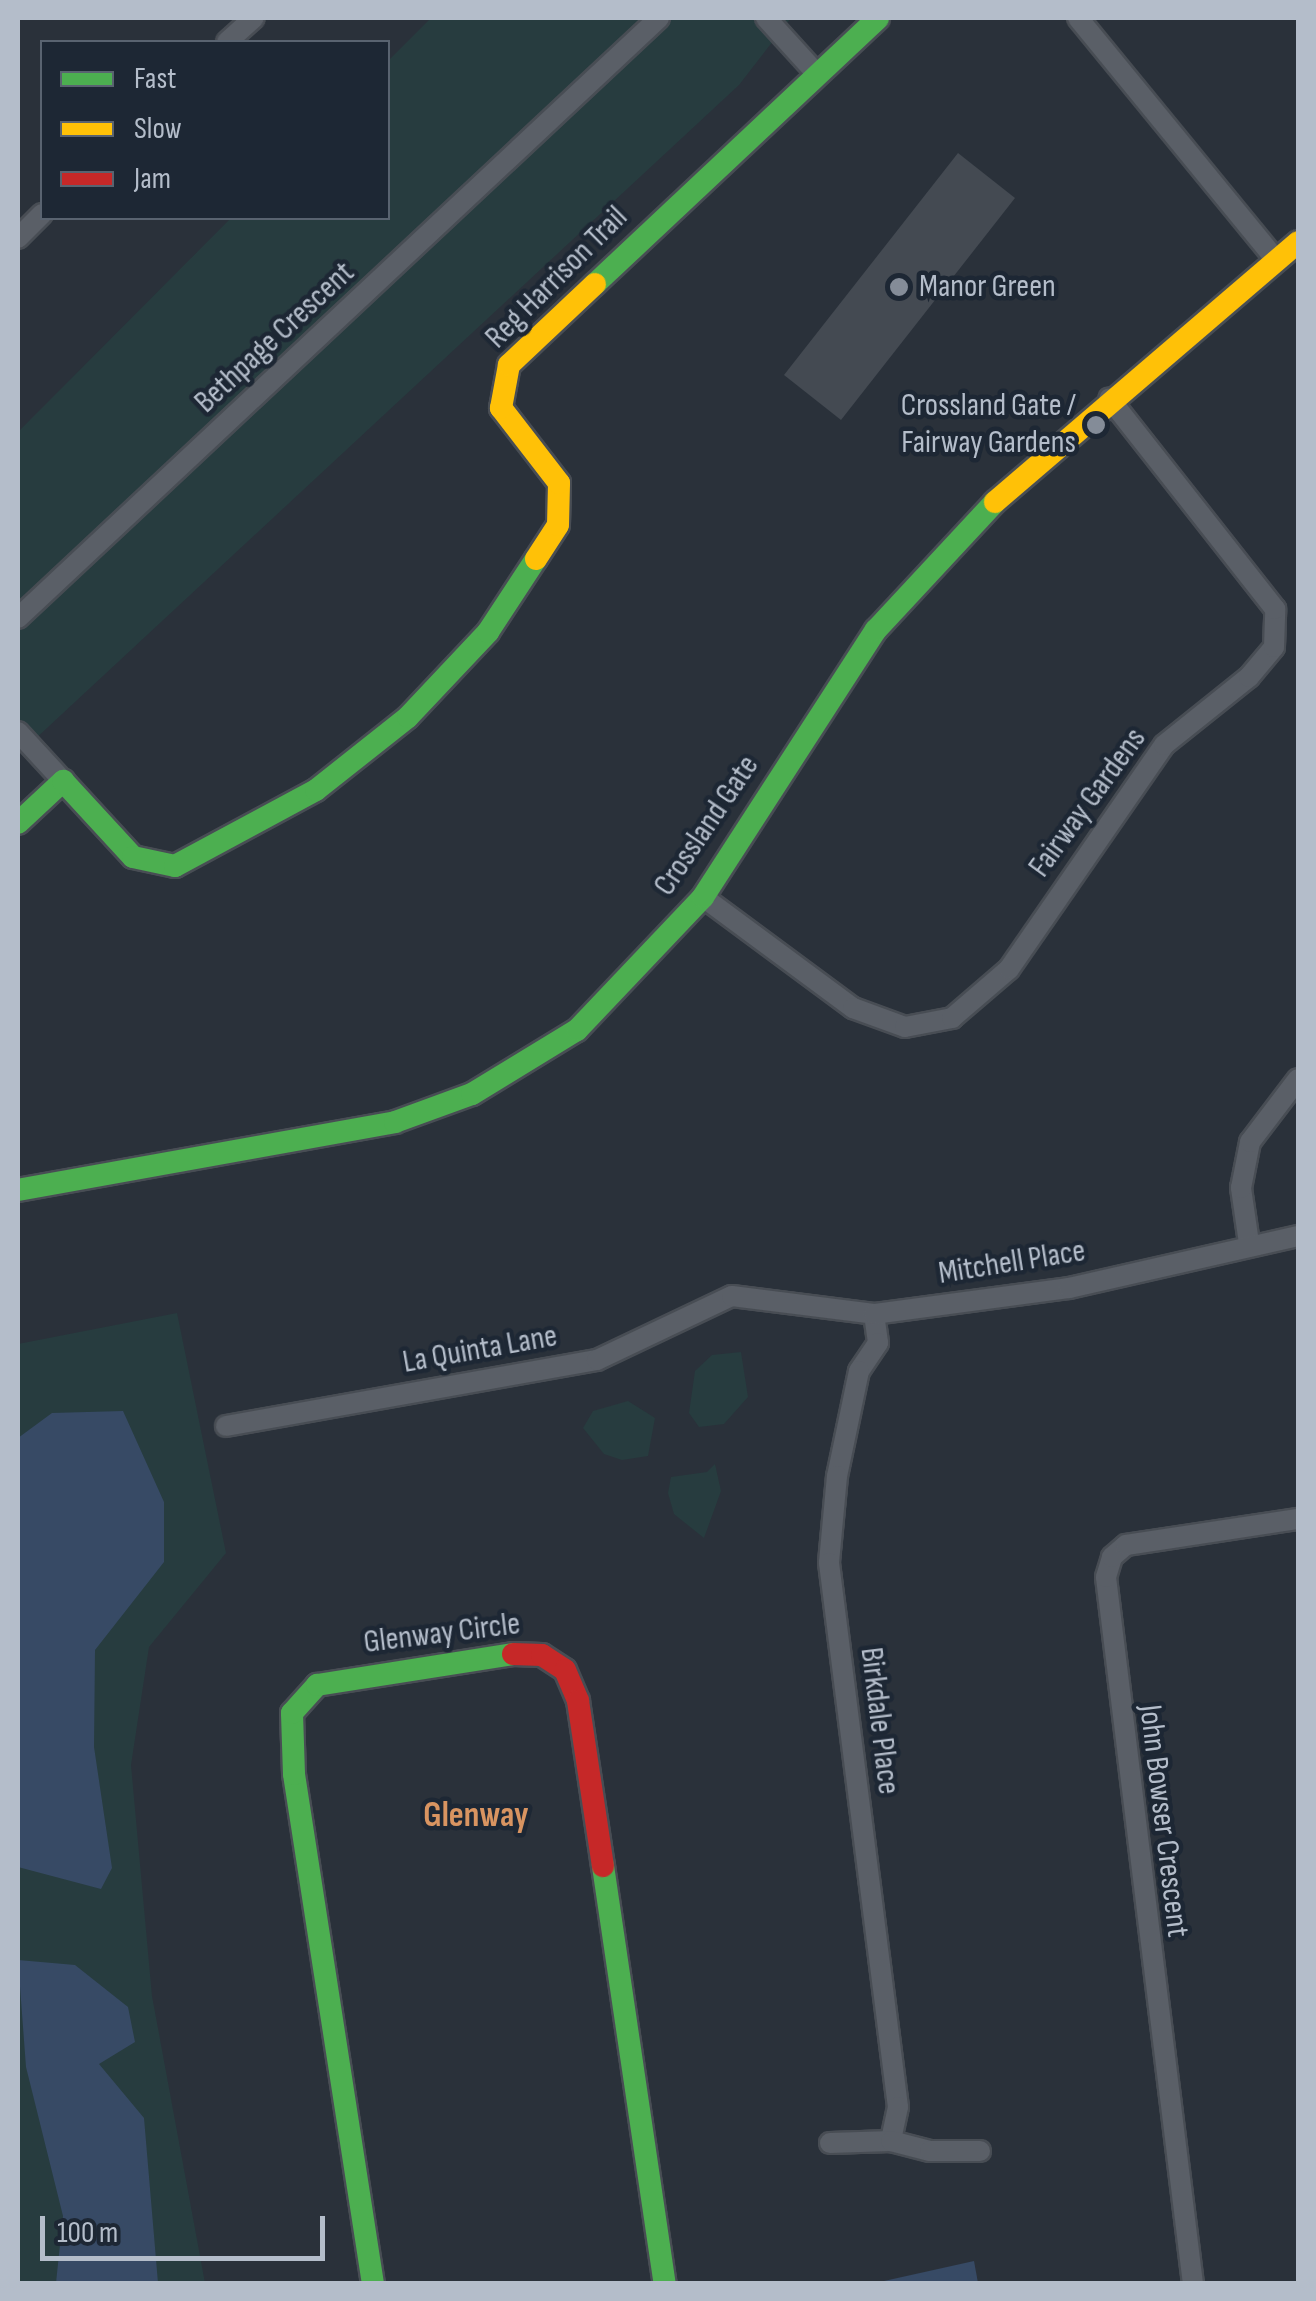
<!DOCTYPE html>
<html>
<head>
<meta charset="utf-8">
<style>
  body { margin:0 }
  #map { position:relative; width:1316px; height:2301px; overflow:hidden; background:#2a313a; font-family:"Sofia Sans Condensed",sans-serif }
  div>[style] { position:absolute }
  .green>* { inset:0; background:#273c3f }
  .water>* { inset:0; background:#374a65 }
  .building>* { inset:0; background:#444a52 }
  .roads { filter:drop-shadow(2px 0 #484d54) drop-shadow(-2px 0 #484d54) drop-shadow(0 2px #484d54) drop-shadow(0 -2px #484d54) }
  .street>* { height:20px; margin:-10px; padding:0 10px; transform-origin:10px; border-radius:10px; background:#5a5f67 }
  .fast>* { height:22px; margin:-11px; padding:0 11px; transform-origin:11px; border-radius:11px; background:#4caf50 }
  .slow>* { height:22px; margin:-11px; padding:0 11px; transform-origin:11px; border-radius:11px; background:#ffc107 }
  .jam>* { height:22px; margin:-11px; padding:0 11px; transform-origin:11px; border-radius:11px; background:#c62828 }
  .dots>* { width:28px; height:28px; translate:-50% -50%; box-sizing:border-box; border:5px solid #1d2734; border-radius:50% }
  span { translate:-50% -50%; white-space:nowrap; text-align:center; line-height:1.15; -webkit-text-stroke:9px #1d2734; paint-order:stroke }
  .street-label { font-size:32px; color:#b4bdca }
  .poi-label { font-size:32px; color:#b4bdca }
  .left { translate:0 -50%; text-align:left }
  .right { translate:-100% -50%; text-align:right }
  .neighbourhood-label { font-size:35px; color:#d89461; font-weight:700 }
  .frame { position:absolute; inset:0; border:20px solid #b4bdca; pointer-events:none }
  .legend { position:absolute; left:40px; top:40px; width:350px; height:180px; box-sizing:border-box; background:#1d2734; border:2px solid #596370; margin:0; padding:12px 18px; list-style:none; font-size:30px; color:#b4bdca }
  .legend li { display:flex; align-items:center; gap:20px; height:50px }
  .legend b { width:50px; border:2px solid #596370 }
  .scale { position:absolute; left:40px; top:2216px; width:285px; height:45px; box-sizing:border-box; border:5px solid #b4bdca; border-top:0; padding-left:12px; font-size:30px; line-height:35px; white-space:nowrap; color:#b4bdca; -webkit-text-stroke:8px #1d2734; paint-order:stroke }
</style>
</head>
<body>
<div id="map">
  <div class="green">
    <i style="clip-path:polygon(431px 18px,791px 18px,739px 85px,18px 755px,18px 432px,231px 218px,388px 218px,388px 61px)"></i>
    <i style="clip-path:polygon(177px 1313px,226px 1553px,149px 1647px,131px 1765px,152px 1996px,205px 2283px,18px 2283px,18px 1344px)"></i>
    <i style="clip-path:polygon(741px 1352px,748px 1397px,724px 1424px,699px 1427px,689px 1413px,695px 1371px,712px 1355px)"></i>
    <i style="clip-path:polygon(628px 1401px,655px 1418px,648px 1456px,622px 1460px,604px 1454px,583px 1428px,593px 1411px)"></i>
    <i style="clip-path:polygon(715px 1464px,721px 1491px,704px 1538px,674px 1514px,668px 1493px,671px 1477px,707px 1472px)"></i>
  </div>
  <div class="water">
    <i style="clip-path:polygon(123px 1411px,164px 1502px,164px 1562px,95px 1650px,94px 1747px,112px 1868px,101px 1889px,18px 1867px,18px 1438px,52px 1413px)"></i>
    <i style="clip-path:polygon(18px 1960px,75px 1965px,128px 2007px,135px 2042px,99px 2064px,144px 2118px,158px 2283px,56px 2283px,63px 2216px,26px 2067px)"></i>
    <i style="clip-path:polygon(974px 2261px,978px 2283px,875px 2283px)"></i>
  </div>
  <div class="building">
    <i style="clip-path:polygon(958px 153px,1015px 198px,841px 420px,784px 375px)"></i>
  </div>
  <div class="roads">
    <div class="street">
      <i style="left:766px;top:18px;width:76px;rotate:47.7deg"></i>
      <i style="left:1078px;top:18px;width:313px;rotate:50.7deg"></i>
      <i style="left:227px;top:42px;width:36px;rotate:-42deg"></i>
      <i style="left:18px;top:238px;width:34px;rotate:-45deg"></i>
      <i style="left:18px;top:618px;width:878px;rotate:-43.11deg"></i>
      <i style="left:18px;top:732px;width:67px;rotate:47.4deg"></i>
      <i style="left:703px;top:897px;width:187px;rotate:36.5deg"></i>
      <i style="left:853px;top:1008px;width:55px;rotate:20.1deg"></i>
      <i style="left:905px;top:1027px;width:48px;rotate:-10.8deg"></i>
      <i style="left:952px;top:1018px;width:75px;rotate:-40.7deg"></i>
      <i style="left:1009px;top:969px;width:272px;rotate:-55.3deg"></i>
      <i style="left:1164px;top:745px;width:109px;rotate:-38.7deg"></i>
      <i style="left:1249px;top:677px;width:39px;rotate:-50deg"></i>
      <i style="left:1274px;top:647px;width:38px;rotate:-88deg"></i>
      <i style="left:1275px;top:609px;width:268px;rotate:-128.2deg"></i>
      <i style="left:1249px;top:1243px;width:56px;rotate:-98.3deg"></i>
      <i style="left:1241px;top:1188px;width:47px;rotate:-78.9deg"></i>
      <i style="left:1250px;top:1142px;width:79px;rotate:-52.7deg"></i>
      <i style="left:874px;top:1314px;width:29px;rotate:82deg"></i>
      <i style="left:878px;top:1343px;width:34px;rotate:124deg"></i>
      <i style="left:859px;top:1371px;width:107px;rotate:101.8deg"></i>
      <i style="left:837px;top:1476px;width:87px;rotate:95.3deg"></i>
      <i style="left:829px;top:1563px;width:548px;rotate:82.77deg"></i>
      <i style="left:898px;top:2107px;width:35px;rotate:102deg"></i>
      <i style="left:226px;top:1426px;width:377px;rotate:-10.1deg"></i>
      <i style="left:597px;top:1360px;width:149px;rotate:-25.4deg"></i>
      <i style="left:732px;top:1296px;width:143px;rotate:7.2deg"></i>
      <i style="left:874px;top:1314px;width:197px;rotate:-7.6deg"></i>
      <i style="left:1069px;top:1288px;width:235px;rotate:-12.8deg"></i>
      <i style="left:830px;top:2143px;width:61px;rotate:-1.9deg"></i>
      <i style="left:891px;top:2141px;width:40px;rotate:14.4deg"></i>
      <i style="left:930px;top:2151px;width:50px"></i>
      <i style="left:1193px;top:2284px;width:712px;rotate:-97.02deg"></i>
      <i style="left:1106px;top:1577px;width:21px;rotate:-73deg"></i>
      <i style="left:1112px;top:1557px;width:18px;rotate:-41deg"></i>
      <i style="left:1126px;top:1545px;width:174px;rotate:-8.6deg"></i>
    </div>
    <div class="fast">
      <i style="left:595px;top:284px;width:388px;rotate:-43.2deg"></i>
      <i style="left:18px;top:823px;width:62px;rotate:-43deg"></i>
      <i style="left:63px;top:781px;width:103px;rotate:47.4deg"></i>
      <i style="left:133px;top:857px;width:43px;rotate:12.1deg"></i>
      <i style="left:175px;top:866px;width:160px;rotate:-28.3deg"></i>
      <i style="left:316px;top:790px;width:117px;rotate:-38.4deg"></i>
      <i style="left:408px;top:717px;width:117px;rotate:-46.7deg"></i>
      <i style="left:488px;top:632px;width:87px;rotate:-56.7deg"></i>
      <i style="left:18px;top:1190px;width:383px;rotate:-10.2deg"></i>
      <i style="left:395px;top:1122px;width:82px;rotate:-20deg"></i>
      <i style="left:472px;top:1094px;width:123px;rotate:-31.4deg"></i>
      <i style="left:577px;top:1030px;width:183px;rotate:-46.5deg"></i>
      <i style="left:703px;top:897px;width:318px;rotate:-57.1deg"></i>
      <i style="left:876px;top:630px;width:175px;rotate:-47.1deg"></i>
      <i style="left:603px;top:1866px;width:423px;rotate:81.6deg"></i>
      <i style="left:373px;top:2284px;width:516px;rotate:-98.81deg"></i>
      <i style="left:294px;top:1774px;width:61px;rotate:-91.9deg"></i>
      <i style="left:292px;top:1713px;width:38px;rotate:-48deg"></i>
      <i style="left:317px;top:1685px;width:198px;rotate:-9deg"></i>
    </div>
    <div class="slow">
      <i style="left:995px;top:502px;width:399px;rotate:-40.6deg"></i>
      <i style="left:536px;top:559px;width:40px;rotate:-57.1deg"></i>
      <i style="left:558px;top:525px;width:42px;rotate:-88.6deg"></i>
      <i style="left:559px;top:483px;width:95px;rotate:-127.7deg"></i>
      <i style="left:501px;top:408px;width:44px;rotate:-79.5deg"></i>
      <i style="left:509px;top:365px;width:118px;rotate:-43.3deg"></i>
    </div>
    <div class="jam">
      <i style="left:513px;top:1654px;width:29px;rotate:2deg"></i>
      <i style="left:542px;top:1655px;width:27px;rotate:33deg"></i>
      <i style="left:565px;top:1670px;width:34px;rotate:67deg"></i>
      <i style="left:578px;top:1701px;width:167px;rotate:81.4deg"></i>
    </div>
  </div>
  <div class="dots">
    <i style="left:899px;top:287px;background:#848c98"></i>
    <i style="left:1096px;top:425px;background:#848c98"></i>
  </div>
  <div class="street-label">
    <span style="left:557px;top:278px;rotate:-45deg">Reg Harrison Trail</span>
    <span style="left:275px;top:338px;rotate:-43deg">Bethpage Crescent</span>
    <span style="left:1088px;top:803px;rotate:-54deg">Fairway Gardens</span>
    <span style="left:707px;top:826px;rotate:-56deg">Crossland Gate</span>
    <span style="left:1012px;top:1263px;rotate:-9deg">Mitchell Place</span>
    <span style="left:480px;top:1350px;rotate:-10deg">La Quinta Lane</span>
    <span style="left:442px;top:1634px;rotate:-7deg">Glenway Circle</span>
    <span style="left:879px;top:1721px;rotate:83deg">Birkdale Place</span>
    <span style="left:1163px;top:1821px;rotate:83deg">John Bowser Crescent</span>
  </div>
  <div class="poi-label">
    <span class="left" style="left:919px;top:287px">Manor Green</span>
    <span class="right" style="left:1076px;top:425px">Crossland Gate /<br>Fairway Gardens</span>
  </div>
  <div class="neighbourhood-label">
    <span style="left:476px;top:1816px">Glenway</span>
  </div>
  <div class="frame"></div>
  <ul class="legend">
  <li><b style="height:12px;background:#4caf50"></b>Fast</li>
  <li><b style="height:12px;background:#ffc107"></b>Slow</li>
  <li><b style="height:12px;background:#c62828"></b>Jam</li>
  </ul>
  <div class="scale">100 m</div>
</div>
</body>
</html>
